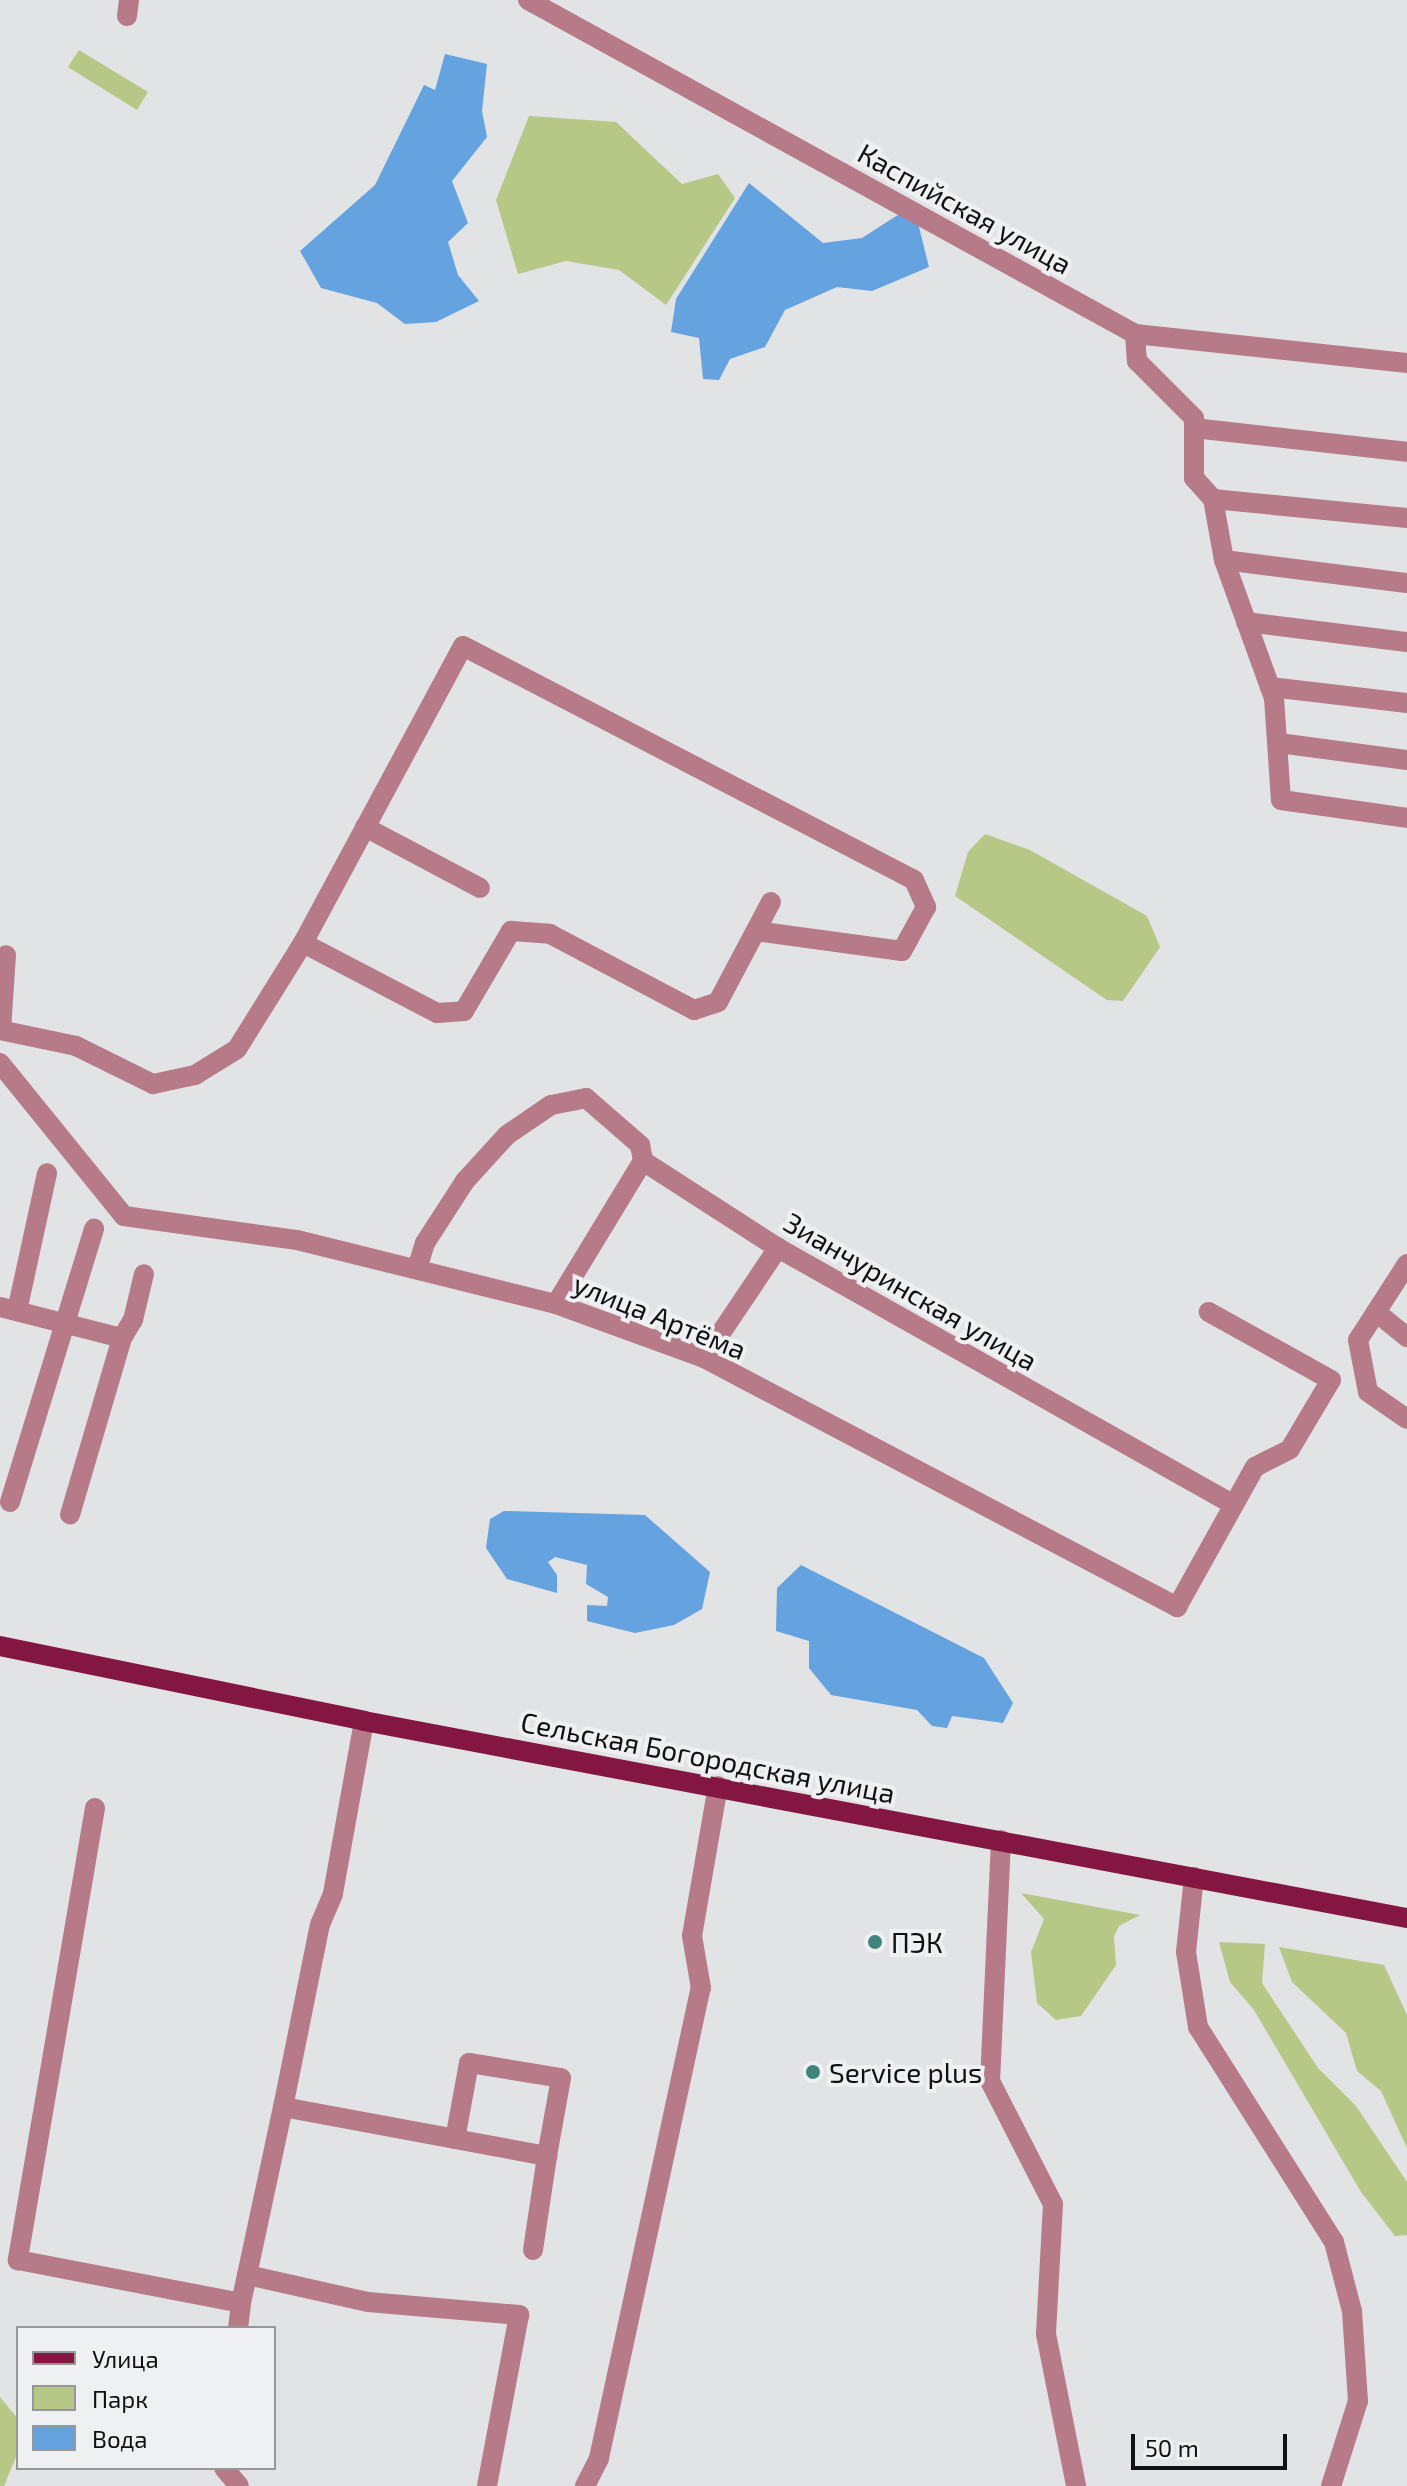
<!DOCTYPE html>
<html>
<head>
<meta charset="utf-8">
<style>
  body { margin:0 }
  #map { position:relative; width:1407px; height:2486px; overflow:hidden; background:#e1e3e5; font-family:"Exo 2",sans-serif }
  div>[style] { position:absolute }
  .green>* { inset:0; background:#b7c785 }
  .water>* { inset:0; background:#65a2e0 }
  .minor>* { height:20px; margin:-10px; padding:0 10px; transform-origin:10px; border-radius:10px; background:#b67a89 }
  .major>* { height:20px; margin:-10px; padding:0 10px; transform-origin:10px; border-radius:10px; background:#841742 }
  .dots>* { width:22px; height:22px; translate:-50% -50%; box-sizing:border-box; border:4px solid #eff0f2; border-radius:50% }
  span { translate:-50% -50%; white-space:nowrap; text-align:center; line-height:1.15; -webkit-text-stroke:8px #eff0f2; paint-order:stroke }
  .street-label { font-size:28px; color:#111112 }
  .poi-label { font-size:28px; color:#111112 }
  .left { translate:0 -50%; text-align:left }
  .legend { position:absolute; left:16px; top:2326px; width:260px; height:144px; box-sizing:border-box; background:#eff0f2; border:2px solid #969798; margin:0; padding:10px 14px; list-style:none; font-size:24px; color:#111112 }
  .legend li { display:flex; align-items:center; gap:16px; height:40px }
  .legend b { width:40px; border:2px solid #969798 }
  .scale { position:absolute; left:1131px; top:2434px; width:156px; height:36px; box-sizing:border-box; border:4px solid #111112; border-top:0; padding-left:10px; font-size:24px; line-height:28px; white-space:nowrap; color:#111112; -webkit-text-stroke:6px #eff0f2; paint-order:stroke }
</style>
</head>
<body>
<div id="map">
  <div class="green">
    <i style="clip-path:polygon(79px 50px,148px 92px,137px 110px,68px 67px)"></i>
    <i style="clip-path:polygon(529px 116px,616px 122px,682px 184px,718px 174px,735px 198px,666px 305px,619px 270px,566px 261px,518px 274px,496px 200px)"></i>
    <i style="clip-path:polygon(985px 834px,1030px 850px,1147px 916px,1160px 947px,1123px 1001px,1107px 1000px,955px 896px,968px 852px)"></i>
    <i style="clip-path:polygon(1021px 1893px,1140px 1915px,1119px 1926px,1114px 1937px,1116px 1965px,1081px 2016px,1056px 2020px,1037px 2003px,1031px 1952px,1044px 1919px)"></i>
    <i style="clip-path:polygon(1219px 1942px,1265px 1944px,1262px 1983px,1318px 2068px,1356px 2106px,1407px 2182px,1407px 2235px,1395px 2236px,1361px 2192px,1254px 2010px,1230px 1982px)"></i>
    <i style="clip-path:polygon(1279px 1947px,1384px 1965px,1407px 2015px,1407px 2148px,1381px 2091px,1357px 2071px,1346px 2033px,1292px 1982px)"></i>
    <i style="clip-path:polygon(0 2397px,18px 2419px,18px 2452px,4px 2486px,0 2486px)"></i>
  </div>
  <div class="water">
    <i style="clip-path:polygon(445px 54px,487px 64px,482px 111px,487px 137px,452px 181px,468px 223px,448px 242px,458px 275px,479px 301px,436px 322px,405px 324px,377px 303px,321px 288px,300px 251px,375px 185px,424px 85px,435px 90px)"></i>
    <i style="clip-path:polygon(749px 183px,823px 243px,862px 238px,904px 211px,917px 219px,929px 267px,872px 291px,837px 287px,785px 310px,765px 347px,730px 359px,719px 380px,703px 379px,699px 338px,671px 332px,676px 299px)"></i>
    <i style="clip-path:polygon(504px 1511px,645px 1515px,710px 1572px,702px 1609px,674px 1625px,635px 1633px,587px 1621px,587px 1605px,607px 1606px,608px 1597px,586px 1584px,587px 1565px,555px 1557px,548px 1562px,557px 1575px,557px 1593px,507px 1579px,486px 1548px,490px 1519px)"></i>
    <i style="clip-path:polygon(801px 1565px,984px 1658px,1013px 1703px,1003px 1723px,952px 1716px,947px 1728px,932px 1726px,917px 1710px,831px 1695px,809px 1668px,809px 1641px,776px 1631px,777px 1588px)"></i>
  </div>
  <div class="minor">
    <i style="left:528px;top:0;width:693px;rotate:28.82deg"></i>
    <i style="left:1135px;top:334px;width:274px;rotate:6.1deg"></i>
    <i style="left:127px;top:16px;width:16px;rotate:-83deg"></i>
    <i style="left:1135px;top:334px;width:27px;rotate:86deg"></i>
    <i style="left:1137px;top:361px;width:81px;rotate:45deg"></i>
    <i style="left:1194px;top:418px;width:60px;rotate:90deg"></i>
    <i style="left:1194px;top:478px;width:28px;rotate:48deg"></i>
    <i style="left:1213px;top:499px;width:62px;rotate:79.8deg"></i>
    <i style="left:1224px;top:560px;width:147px;rotate:70.1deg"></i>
    <i style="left:1274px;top:698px;width:102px;rotate:86.1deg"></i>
    <i style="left:1281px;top:800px;width:127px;rotate:8.1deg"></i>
    <i style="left:1194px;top:428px;width:214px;rotate:6.4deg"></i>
    <i style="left:1213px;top:499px;width:195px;rotate:5.6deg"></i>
    <i style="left:1224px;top:560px;width:184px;rotate:7.2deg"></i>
    <i style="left:1246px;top:622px;width:162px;rotate:7.1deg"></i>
    <i style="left:1270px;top:687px;width:138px;rotate:6.7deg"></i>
    <i style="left:1279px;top:743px;width:129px;rotate:7.6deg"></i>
    <i style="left:365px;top:827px;width:130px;rotate:27.9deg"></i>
    <i style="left:303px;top:943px;width:337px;rotate:-61.7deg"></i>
    <i style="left:463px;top:646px;width:508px;rotate:27.42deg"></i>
    <i style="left:914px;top:880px;width:30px;rotate:66deg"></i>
    <i style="left:926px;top:907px;width:50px;rotate:118.6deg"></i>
    <i style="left:902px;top:951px;width:147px;rotate:-172.2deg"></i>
    <i style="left:0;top:1030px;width:78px;rotate:11.9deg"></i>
    <i style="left:76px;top:1046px;width:86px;rotate:26.3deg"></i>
    <i style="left:153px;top:1084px;width:43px;rotate:-12.1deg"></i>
    <i style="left:195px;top:1075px;width:49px;rotate:-31.8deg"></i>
    <i style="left:237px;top:1049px;width:125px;rotate:-58.1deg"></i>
    <i style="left:303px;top:943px;width:151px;rotate:27.6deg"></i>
    <i style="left:437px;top:1013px;width:27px;rotate:-4deg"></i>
    <i style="left:464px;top:1011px;width:93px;rotate:-59.6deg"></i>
    <i style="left:511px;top:931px;width:39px;rotate:4deg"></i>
    <i style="left:550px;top:934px;width:163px;rotate:27.8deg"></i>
    <i style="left:694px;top:1010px;width:25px;rotate:-18deg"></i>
    <i style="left:718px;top:1002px;width:113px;rotate:-62.1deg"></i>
    <i style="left:1px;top:1030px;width:75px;rotate:-86.2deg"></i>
    <i style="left:0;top:1063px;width:197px;rotate:51deg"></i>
    <i style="left:124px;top:1216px;width:175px;rotate:7.9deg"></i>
    <i style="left:297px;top:1240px;width:267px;rotate:13.9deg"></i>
    <i style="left:556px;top:1304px;width:158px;rotate:20deg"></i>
    <i style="left:704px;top:1358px;width:535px;rotate:27.76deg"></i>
    <i style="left:1177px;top:1607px;width:160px;rotate:-60.9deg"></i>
    <i style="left:1255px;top:1467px;width:39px;rotate:-27deg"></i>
    <i style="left:1290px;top:1449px;width:80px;rotate:-59.3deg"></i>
    <i style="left:1331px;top:1380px;width:140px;rotate:-150.9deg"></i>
    <i style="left:1407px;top:1264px;width:90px;rotate:122.8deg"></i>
    <i style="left:1358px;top:1340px;width:53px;rotate:79.1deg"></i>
    <i style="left:1368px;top:1392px;width:47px;rotate:34.7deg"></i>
    <i style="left:417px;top:1269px;width:27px;rotate:-73deg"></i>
    <i style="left:425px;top:1243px;width:74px;rotate:-57.2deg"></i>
    <i style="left:465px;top:1181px;width:62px;rotate:-47.6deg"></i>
    <i style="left:507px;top:1135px;width:53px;rotate:-34.3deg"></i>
    <i style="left:551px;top:1105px;width:36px;rotate:-11deg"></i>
    <i style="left:586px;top:1098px;width:72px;rotate:41deg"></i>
    <i style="left:640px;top:1145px;width:16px;rotate:79deg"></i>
    <i style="left:643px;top:1161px;width:161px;rotate:32.8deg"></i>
    <i style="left:778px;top:1248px;width:523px;rotate:29.41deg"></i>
    <i style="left:556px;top:1304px;width:167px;rotate:-58.7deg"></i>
    <i style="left:0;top:1307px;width:126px;rotate:14.3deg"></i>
    <i style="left:122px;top:1338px;width:184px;rotate:106.4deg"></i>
    <i style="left:17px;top:1311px;width:141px;rotate:-77.7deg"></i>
    <i style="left:1376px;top:1312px;width:40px;rotate:39deg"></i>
    <i style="left:122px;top:1338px;width:21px;rotate:-59deg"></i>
    <i style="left:133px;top:1320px;width:47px;rotate:-76.6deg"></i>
    <i style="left:704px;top:1358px;width:133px;rotate:-56.1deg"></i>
    <i style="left:10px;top:1502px;width:286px;rotate:-72.9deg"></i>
    <i style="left:364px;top:1721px;width:176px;rotate:100.2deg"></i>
    <i style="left:333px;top:1894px;width:33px;rotate:113deg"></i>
    <i style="left:320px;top:1924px;width:187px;rotate:101.4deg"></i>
    <i style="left:283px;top:2107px;width:175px;rotate:10.5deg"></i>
    <i style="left:455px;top:2139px;width:94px;rotate:10.5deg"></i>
    <i style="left:547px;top:2156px;width:79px;rotate:-79.8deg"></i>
    <i style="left:561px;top:2078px;width:93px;rotate:-170.7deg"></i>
    <i style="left:469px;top:2063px;width:77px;rotate:100.4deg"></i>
    <i style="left:95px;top:1808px;width:459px;rotate:99.7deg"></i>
    <i style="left:18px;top:2260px;width:227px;rotate:10.9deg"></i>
    <i style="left:241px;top:2303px;width:200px;rotate:-77.9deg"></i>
    <i style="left:1001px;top:1840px;width:241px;rotate:92.6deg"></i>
    <i style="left:990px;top:2081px;width:138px;rotate:62.9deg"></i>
    <i style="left:1053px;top:2204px;width:130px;rotate:93.1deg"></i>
    <i style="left:1046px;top:2334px;width:155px;rotate:78.8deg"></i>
    <i style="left:1194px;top:1877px;width:75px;rotate:96.1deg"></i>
    <i style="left:1186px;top:1952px;width:76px;rotate:80.9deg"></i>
    <i style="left:1198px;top:2027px;width:254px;rotate:57.7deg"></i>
    <i style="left:1334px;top:2242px;width:71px;rotate:75.4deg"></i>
    <i style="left:1352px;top:2311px;width:90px;rotate:86.2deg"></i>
    <i style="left:1358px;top:2401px;width:89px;rotate:107.6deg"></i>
    <i style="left:533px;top:2250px;width:95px;rotate:-81.5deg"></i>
    <i style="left:247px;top:2275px;width:124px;rotate:12.6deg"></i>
    <i style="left:368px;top:2302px;width:152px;rotate:4.9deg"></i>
    <i style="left:519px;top:2315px;width:174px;rotate:100.6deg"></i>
    <i style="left:238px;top:2328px;width:25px;rotate:-83deg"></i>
    <i style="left:224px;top:2468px;width:23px;rotate:50deg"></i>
    <i style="left:585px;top:2486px;width:31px;rotate:-63deg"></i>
    <i style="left:599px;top:2458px;width:481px;rotate:-77.8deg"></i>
    <i style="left:701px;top:1988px;width:53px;rotate:-99.8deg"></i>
    <i style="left:692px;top:1936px;width:152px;rotate:-80.2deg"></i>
  </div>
  <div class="major">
    <i style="left:0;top:1646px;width:372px;rotate:11.6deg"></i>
    <i style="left:364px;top:1721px;width:1061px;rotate:10.7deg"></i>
  </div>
  <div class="dots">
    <i style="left:875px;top:1942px;background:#40857b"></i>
    <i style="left:813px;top:2072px;background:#40857b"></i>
  </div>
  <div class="street-label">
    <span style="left:965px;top:208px;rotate:29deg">Каспийская улица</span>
    <span style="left:911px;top:1291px;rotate:30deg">Зианчуринская улица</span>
    <span style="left:660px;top:1316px;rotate:22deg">улица Артёма</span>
    <span style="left:708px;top:1757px;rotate:11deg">Сельская Богородская улица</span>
  </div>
  <div class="poi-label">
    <span class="left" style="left:891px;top:1942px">ПЭК</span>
    <span class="left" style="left:829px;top:2072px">Service plus</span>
  </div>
  <ul class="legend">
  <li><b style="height:10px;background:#841742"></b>Улица</li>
  <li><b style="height:22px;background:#b7c785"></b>Парк</li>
  <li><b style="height:22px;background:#65a2e0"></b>Вода</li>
  </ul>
  <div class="scale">50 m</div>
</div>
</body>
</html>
